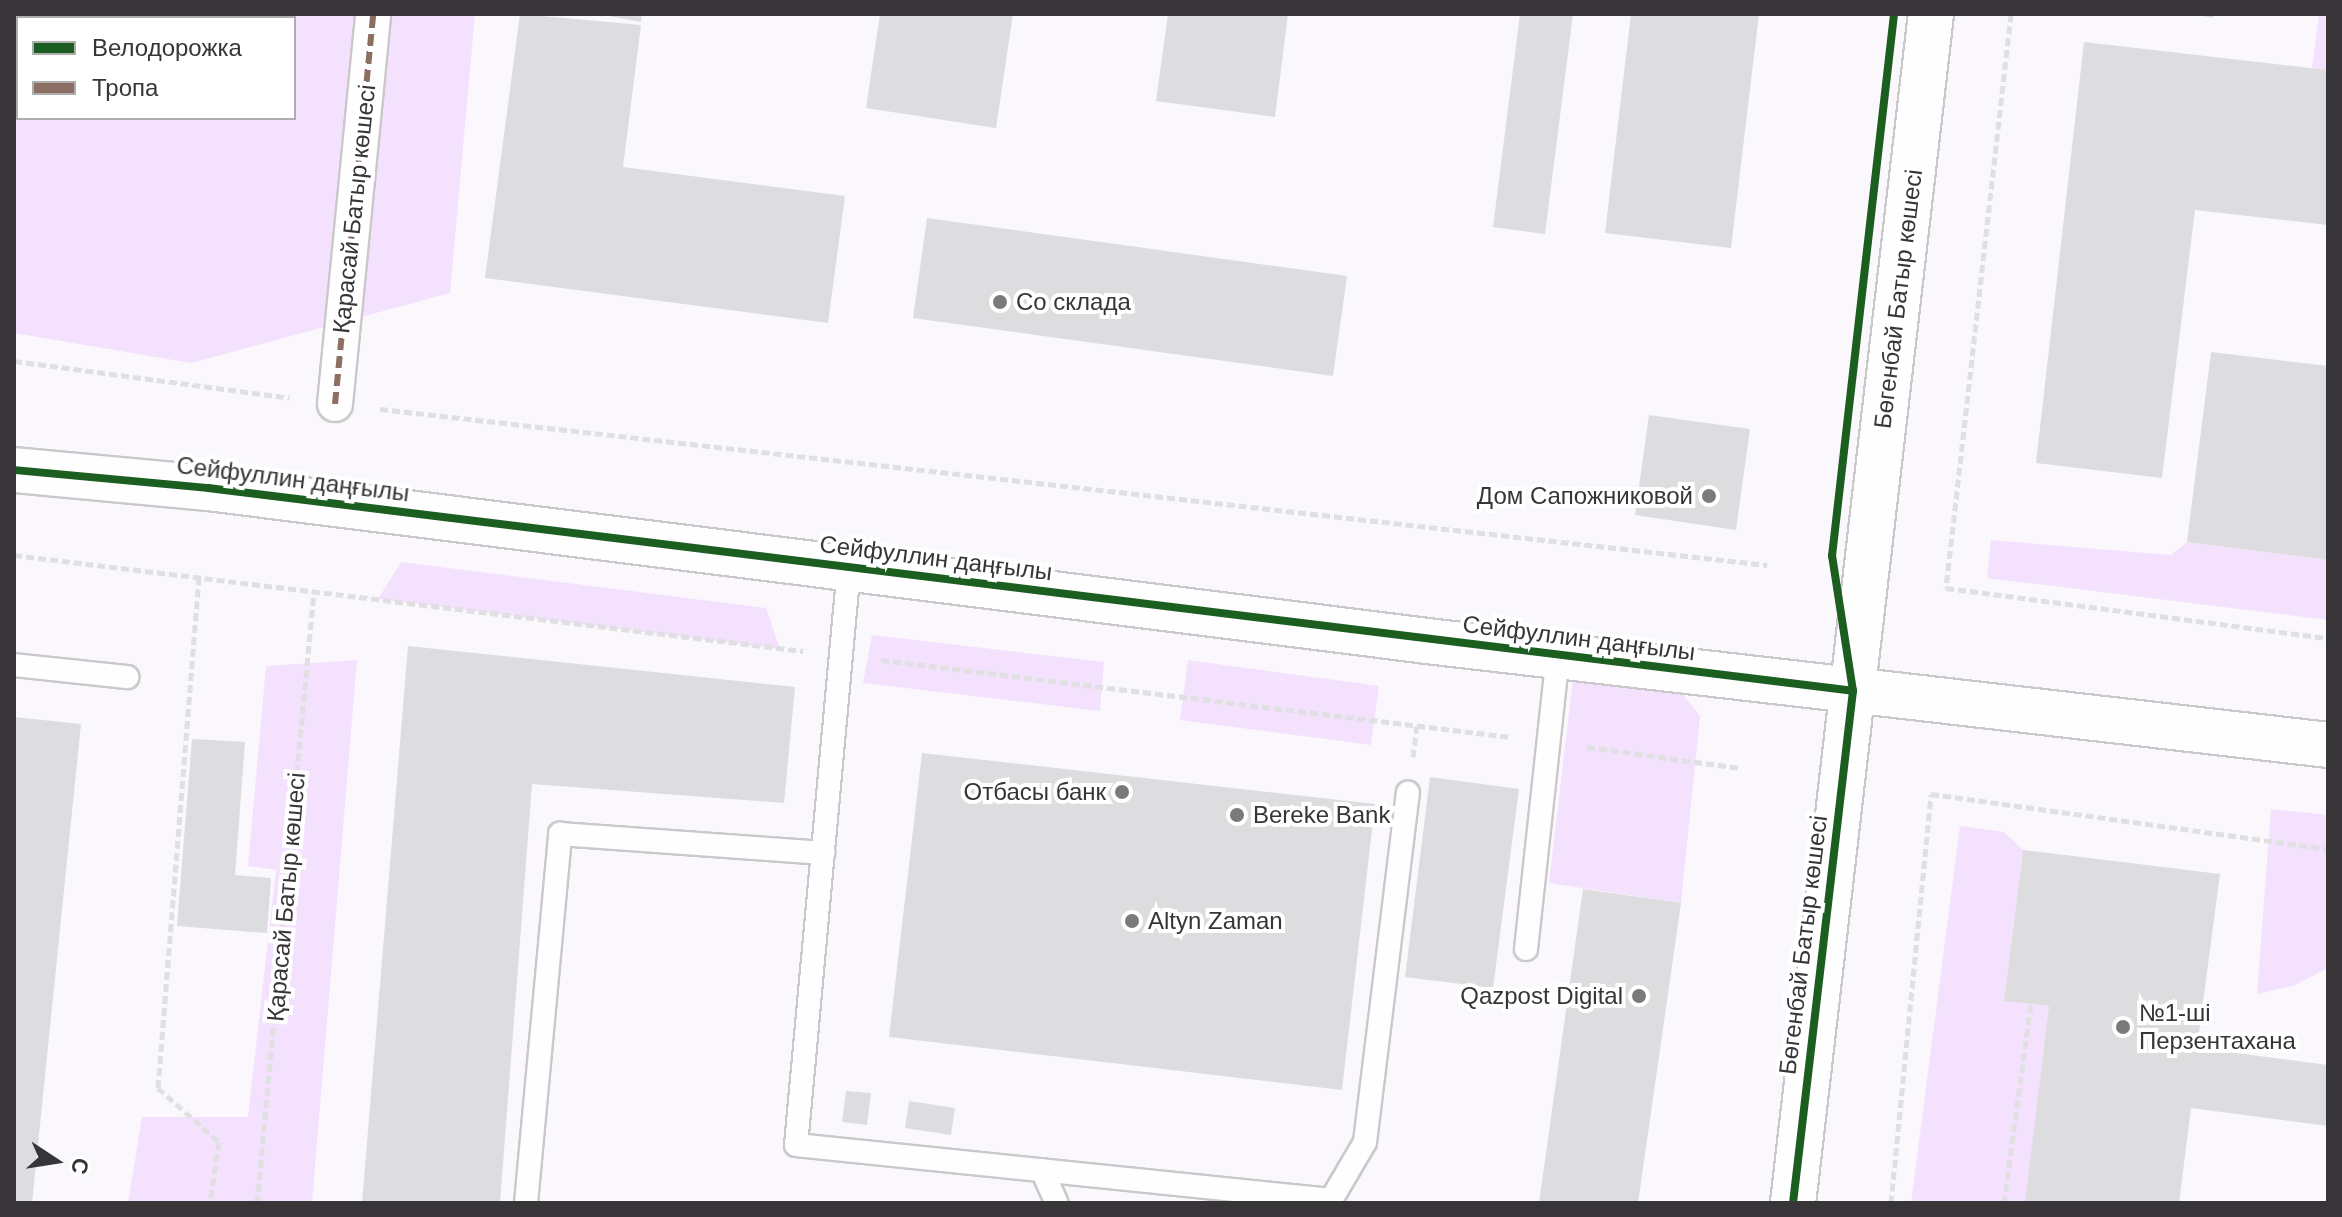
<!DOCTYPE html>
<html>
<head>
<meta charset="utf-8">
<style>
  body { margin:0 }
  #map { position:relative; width:2342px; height:1217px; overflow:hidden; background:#faf8fc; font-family:Helvetica,sans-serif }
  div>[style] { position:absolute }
  .green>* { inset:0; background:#f4e1fd }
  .building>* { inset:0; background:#dddcdf }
  .path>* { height:5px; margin-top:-2.5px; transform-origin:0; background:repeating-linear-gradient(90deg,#e0dfe1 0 8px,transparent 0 12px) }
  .roads { filter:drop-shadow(2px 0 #cac8ca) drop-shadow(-2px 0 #cac8ca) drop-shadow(0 2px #cac8ca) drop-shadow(0 -2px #cac8ca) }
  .service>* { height:22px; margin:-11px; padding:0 11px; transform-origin:11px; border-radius:11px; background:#fefeff }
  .pedestrian>* { height:34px; margin:-17px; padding:0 17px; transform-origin:17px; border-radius:17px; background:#fefeff }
  .tertiary>* { height:44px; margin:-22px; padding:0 22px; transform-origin:22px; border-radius:22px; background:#fefeff }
  .secondary>* { height:44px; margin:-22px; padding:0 22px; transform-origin:22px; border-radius:22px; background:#fefeff }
  .quiet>* { height:6px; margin-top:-3px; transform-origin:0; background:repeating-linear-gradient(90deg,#8d6e63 0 12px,transparent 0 18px) }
  .cycleway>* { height:8px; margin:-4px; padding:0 4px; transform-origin:4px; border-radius:4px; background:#1b5e20 }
  .dots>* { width:22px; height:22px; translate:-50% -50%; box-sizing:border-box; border:4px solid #fff; border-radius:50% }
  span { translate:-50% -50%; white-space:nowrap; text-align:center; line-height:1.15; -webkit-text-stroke:8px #fff; paint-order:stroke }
  .street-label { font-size:24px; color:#373537 }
  .poi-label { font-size:24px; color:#373537 }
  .left { translate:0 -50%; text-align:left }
  .right { translate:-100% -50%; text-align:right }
  .frame { position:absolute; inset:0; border:16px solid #373537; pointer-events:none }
  .legend { position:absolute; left:16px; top:16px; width:280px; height:104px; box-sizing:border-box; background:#fff; border:2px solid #afaeaf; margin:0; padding:10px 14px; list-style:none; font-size:24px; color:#373537 }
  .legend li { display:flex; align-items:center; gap:16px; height:40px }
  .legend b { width:40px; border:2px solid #afaeaf }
  .north { position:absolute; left:16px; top:1121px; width:80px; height:80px; -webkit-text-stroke:6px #fff; paint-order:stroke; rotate:102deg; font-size:22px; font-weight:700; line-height:32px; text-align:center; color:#373537 }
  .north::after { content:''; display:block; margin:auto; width:28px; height:36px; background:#373537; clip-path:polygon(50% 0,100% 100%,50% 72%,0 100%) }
</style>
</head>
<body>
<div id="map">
  <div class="green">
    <i style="clip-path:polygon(evenodd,14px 14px,475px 14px,450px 293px,191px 363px,14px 333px,14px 14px,18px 18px,294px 18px,294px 118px,18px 118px,18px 18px)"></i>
    <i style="clip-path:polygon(2319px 14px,2328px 14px,2328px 70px,2312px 68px)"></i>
    <i style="clip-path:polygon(1991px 540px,2171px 555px,2187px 542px,2328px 560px,2328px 620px,1987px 578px)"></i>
    <i style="clip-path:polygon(401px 562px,766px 608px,780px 649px,378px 599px)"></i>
    <i style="clip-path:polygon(872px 635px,1104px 662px,1100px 711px,863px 683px)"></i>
    <i style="clip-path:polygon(357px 660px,312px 1203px,128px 1203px,142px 1117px,248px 1117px,276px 870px,248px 866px,266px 666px)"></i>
    <i style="clip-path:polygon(1188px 660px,1379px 686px,1371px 745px,1180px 720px)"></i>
    <i style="clip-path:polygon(1573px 678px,1682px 693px,1700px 716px,1681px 903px,1549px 883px)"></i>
    <i style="clip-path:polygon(2271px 809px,2328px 815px,2328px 968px,2293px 986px,2257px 994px)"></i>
    <i style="clip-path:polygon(1960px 826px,2004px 832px,2023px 850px,2004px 1001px,2049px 1006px,2026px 1203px,1911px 1203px)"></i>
  </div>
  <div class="building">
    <i style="clip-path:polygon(520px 14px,641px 25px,623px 167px,845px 196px,828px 323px,485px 278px)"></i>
    <i style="clip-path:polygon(598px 14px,642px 14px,641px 22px)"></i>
    <i style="clip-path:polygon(880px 14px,1013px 14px,996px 128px,866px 108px)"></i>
    <i style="clip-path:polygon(1168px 14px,1288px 14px,1275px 117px,1156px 101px)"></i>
    <i style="clip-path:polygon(1520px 14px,1573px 14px,1545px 234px,1493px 227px)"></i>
    <i style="clip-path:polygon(1631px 14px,1759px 14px,1731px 248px,1605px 233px)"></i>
    <i style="clip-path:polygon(2194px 14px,2213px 14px,2213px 18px)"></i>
    <i style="clip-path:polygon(2084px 42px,2328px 70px,2328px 225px,2195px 210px,2162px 478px,2036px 463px)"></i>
    <i style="clip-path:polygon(927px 218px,1347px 276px,1333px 376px,913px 318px)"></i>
    <i style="clip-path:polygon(2211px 352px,2328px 366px,2328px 560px,2187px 542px)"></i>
    <i style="clip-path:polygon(1649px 415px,1750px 429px,1736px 530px,1635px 515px)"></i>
    <i style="clip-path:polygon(408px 646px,795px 687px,784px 803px,532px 784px,500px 1203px,362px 1203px)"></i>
    <i style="clip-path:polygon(14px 717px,81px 724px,32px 1203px,14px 1203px)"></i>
    <i style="clip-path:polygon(192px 739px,245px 742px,235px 875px,271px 878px,267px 933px,177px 926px)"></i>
    <i style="clip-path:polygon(922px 753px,1375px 804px,1342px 1090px,889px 1037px)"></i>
    <i style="clip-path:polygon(1430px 777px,1519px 789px,1493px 988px,1405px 977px)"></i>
    <i style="clip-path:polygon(2023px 850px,2220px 874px,2197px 1048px,2328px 1065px,2328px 1126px,2191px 1108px,2179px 1203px,2025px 1203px,2049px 1006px,2004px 1001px)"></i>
    <i style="clip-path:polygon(1583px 889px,1681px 903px,1638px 1203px,1539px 1203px)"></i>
    <i style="clip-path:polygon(846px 1091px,871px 1093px,867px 1125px,842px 1122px)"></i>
    <i style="clip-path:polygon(909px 1101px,955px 1108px,951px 1135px,905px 1128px)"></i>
  </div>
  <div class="path">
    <i style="left:2011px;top:14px;width:578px;rotate:96.46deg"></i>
    <i style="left:1946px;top:588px;width:385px;rotate:7.5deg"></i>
    <i style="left:14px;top:361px;width:278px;rotate:7.6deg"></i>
    <i style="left:380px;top:409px;width:1396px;rotate:6.42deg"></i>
    <i style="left:14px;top:555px;width:795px;rotate:6.94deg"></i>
    <i style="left:199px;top:577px;width:513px;rotate:94.59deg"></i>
    <i style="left:158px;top:1088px;width:81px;rotate:41.5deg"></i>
    <i style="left:219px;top:1142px;width:62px;rotate:98.4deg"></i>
    <i style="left:881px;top:660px;width:634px;rotate:6.98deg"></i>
    <i style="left:1587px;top:747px;width:154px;rotate:7.8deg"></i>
    <i style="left:1413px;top:757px;width:31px;rotate:-83deg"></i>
    <i style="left:257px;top:1203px;width:615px;rotate:-84.68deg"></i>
    <i style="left:1891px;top:1203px;width:411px;rotate:-84.4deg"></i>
    <i style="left:1931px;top:794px;width:401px;rotate:7.9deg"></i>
    <i style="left:2004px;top:1203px;width:201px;rotate:-82.3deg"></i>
  </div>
  <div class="roads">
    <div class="service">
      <i style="left:849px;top:567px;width:580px;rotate:95.24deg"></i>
      <i style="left:796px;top:1145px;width:538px;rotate:5.87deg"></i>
      <i style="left:1331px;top:1200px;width:67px;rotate:-59.6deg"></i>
      <i style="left:1365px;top:1142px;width:352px;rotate:-83deg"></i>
      <i style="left:14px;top:665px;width:114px;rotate:6.1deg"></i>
      <i style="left:1526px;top:949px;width:295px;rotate:-83.8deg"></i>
      <i style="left:1042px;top:1170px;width:36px;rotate:66deg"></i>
      <i style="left:526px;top:1203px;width:371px;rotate:-84.7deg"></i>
      <i style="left:560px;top:834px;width:264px;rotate:4.1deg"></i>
    </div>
    <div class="pedestrian">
      <i style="left:335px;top:404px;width:392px;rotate:-84.4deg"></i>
    </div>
    <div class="tertiary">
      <i style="left:1793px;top:1203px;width:1197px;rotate:-83.38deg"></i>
    </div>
    <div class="secondary">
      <i style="left:14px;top:470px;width:195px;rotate:5.3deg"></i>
      <i style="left:208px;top:488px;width:1229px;rotate:7.15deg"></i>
      <i style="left:1427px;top:641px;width:907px;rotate:6.58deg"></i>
    </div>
  </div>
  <div class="quiet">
    <i style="left:335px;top:404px;width:392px;rotate:-84.4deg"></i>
  </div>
  <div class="cycleway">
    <i style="left:14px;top:470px;width:195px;rotate:5.3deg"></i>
    <i style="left:208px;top:488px;width:1657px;rotate:7.03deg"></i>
    <i style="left:1793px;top:1203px;width:516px;rotate:-83.32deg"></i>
    <i style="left:1853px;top:691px;width:137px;rotate:-98.8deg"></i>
    <i style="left:1832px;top:556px;width:546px;rotate:-83.47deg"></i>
  </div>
  <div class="dots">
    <i style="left:1000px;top:302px;background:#7b797c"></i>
    <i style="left:1709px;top:496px;background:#7b797c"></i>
    <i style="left:1122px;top:792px;background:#7b797c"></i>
    <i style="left:1237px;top:815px;background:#7b797c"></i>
    <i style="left:1132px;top:921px;background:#7b797c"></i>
    <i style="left:1639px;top:996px;background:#7b797c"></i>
    <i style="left:2123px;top:1027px;background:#7b797c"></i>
  </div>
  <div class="street-label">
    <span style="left:354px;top:209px;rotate:-84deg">Қарасай Батыр көшесі</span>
    <span style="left:1898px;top:299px;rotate:-83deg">Бөгенбай Батыр көшесі</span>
    <span style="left:293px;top:479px;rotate:7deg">Сейфуллин даңғылы</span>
    <span style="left:936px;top:558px;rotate:7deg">Сейфуллин даңғылы</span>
    <span style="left:1579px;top:638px;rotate:7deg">Сейфуллин даңғылы</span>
    <span style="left:286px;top:897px;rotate:-85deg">Қарасай Батыр көшесі</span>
    <span style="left:1803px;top:945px;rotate:-83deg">Бөгенбай Батыр көшесі</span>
  </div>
  <div class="poi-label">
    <span class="left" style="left:1016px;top:302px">Со склада</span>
    <span class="right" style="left:1693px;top:496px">Дом Сапожниковой</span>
    <span class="right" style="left:1106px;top:792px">Отбасы банк</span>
    <span class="left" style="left:1253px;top:815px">Bereke Bank</span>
    <span class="left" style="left:1148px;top:921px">Altyn Zaman</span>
    <span class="right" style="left:1623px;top:996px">Qazpost Digital</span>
    <span class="left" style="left:2139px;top:1027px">№1-ші<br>Перзентахана</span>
  </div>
  <div class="frame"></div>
  <ul class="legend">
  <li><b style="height:10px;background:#1b5e20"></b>Велодорожка</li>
  <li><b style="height:10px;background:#8d6e63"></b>Тропа</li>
  </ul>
  <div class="north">С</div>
</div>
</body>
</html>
